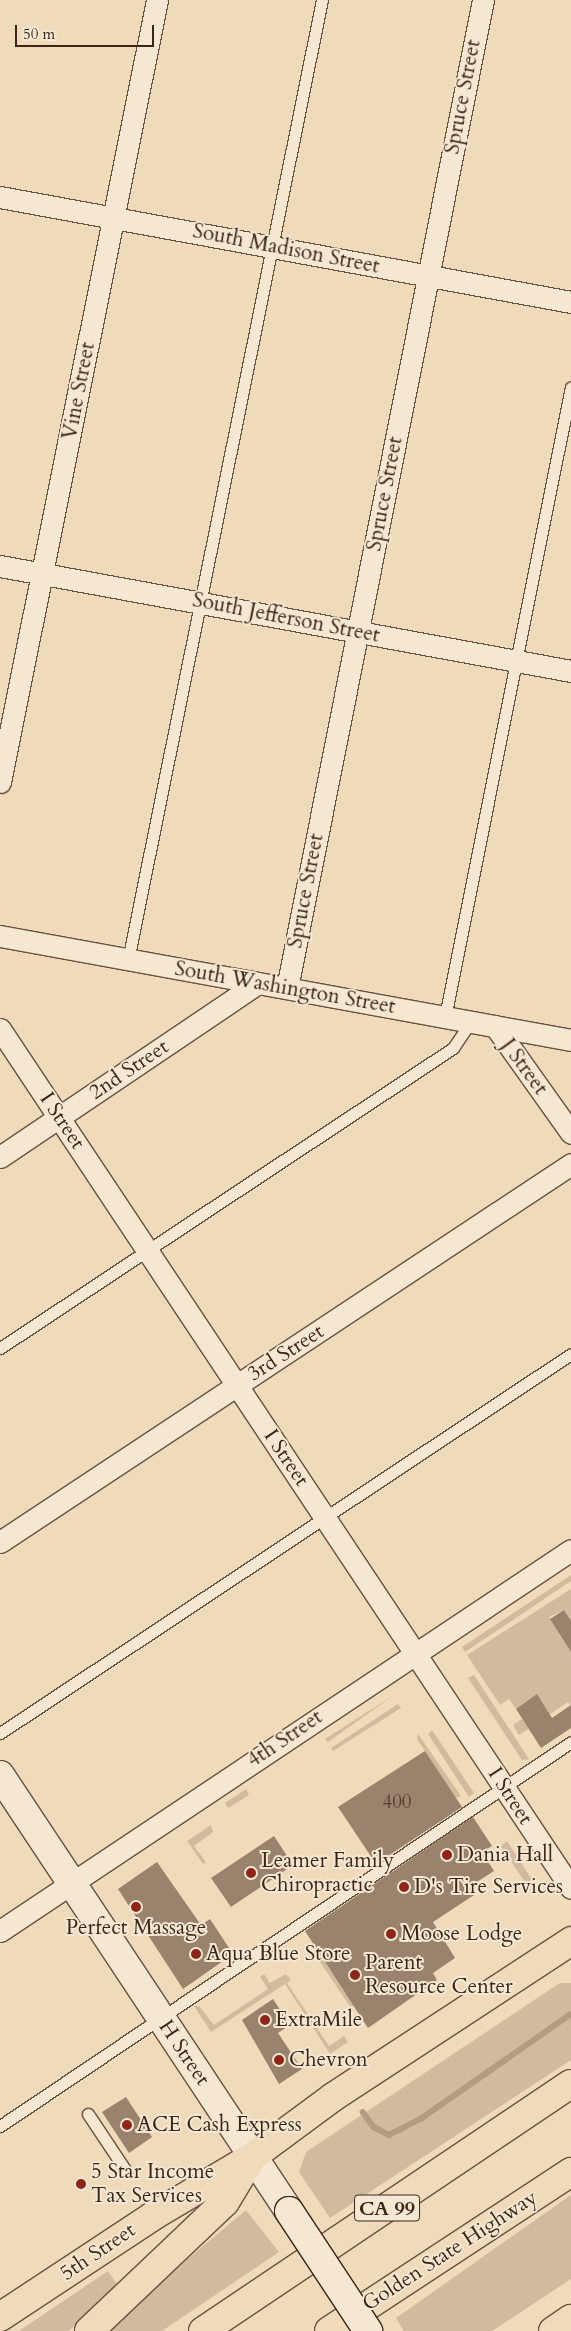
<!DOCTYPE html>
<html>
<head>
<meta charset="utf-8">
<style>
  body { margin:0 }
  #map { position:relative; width:571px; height:2331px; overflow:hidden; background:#efdab9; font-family:Cardo,serif }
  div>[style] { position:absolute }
  .green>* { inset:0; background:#d0bb9e }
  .stream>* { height:5.5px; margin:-2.75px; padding:0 2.75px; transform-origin:2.75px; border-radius:2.75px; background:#b29c82 }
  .building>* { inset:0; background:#99836c }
  .roads { filter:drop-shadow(1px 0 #685240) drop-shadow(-1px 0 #685240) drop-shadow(0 1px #685240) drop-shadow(0 -1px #685240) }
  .lane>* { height:11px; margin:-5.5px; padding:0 5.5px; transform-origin:5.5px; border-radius:5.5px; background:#f5e7d2 }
  .street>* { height:21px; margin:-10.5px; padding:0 10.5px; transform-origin:10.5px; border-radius:10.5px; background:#f5e7d2 }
  .secondary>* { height:28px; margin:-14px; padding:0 14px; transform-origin:14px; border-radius:14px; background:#f5e7d2 }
  .primary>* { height:28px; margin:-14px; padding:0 14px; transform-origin:14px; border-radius:14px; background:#efdab9 }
  .highway>* { height:28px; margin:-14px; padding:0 14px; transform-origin:14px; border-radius:14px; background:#efdab9 }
  .bridges { filter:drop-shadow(1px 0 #3b2518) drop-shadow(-1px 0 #3b2518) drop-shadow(0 1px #3b2518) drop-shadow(0 -1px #3b2518) }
  .secondary-bridge>* { height:28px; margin:-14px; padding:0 14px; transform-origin:14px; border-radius:14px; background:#f5e7d2 }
  .dots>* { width:14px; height:14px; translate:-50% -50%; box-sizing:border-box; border:2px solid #f5e7d2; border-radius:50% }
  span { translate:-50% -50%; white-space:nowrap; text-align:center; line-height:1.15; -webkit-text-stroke:4px #f5e7d2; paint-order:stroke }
  .number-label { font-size:19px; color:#523c2d }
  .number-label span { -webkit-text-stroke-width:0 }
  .shield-label span { padding:1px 4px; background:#f5e7d2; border:1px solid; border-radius:4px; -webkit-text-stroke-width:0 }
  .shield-label { font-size:20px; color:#3b2518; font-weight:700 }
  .street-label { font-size:21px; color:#3b2518 }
  .poi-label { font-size:21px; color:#3b2518 }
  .left { translate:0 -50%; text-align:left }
  .scale { position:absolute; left:15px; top:25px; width:139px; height:22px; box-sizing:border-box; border:2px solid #3b2518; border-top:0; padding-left:6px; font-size:15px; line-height:18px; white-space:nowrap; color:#3b2518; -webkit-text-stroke:4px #f5e7d2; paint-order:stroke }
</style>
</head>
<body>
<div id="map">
  <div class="green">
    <i style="clip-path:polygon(571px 1575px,571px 1581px,465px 1652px,462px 1647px)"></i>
    <i style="clip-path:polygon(571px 1589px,571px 1621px,564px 1610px,549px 1617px,571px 1651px,571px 1706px,568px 1702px,519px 1735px,513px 1725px,522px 1719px,527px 1726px,548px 1712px,537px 1695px,516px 1709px,509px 1699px,500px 1705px,467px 1655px)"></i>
    <i style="clip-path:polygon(474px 1675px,529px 1759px,522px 1760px,468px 1678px)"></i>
    <i style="clip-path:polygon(394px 1695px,328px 1742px,325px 1739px)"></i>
    <i style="clip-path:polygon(398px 1704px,401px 1708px,333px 1751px,331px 1748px)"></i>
    <i style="clip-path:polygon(432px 1730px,474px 1793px,469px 1797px,428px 1734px)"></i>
    <i style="clip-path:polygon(418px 1734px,461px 1796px,456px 1798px,417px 1739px)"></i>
    <i style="clip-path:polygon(246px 1789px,249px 1795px,228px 1808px,225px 1803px)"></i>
    <i style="clip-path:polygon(211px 1825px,213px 1832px,194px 1846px,206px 1862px,203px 1864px,187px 1841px)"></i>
    <i style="clip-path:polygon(507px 1841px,534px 1883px,528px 1887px,501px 1846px)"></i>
    <i style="clip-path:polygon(312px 1943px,354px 2006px,351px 2008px,310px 1947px)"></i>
    <i style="clip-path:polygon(264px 1974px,270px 1983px,286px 1974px,291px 1980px,287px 1983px,329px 2046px,344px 2036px,348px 2042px,330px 2054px,285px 1984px,211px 2032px,194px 2006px,199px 2006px,214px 2025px,268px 1989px,260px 1977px)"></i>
    <i style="clip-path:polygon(560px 1983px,571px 1983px,571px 2060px,330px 2218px,299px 2172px,306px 2152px)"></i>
    <i style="clip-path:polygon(571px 2195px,571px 2279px,492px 2331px,404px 2331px,396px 2318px)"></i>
    <i style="clip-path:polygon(246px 2210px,279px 2252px,162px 2331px,102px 2331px)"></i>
    <i style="clip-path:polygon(108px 2271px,117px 2284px,69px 2331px,19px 2331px)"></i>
  </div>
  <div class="stream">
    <i style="left:363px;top:2112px;width:19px;rotate:54deg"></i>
    <i style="left:374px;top:2127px;width:17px;rotate:28deg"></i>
    <i style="left:389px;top:2135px;width:37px;rotate:-27deg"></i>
    <i style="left:422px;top:2118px;width:182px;rotate:-34.9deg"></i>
  </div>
  <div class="building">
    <i style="clip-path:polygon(564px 1610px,571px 1621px,571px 1652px,550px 1619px)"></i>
    <i style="clip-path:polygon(537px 1694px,552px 1718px,571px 1705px,571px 1728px,541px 1748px,516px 1709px)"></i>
    <i style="clip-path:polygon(425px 1751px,462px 1807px,376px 1864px,338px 1807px)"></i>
    <i style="clip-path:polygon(473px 1817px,492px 1846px,482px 1852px,494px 1871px,469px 1887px,474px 1895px,433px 1922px,455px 1958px,433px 1973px,437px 1980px,368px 2028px,305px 1931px)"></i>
    <i style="clip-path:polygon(274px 1836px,293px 1865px,231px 1907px,211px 1878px)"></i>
    <i style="clip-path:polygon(157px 1862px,201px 1925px,210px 1919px,233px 1954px,183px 1989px,118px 1889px)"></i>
    <i style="clip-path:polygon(273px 1999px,290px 2025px,278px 2033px,302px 2069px,279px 2084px,242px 2020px)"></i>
    <i style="clip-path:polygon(126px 2097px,152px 2137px,129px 2153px,102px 2112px)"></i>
  </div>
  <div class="roads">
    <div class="lane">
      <i style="left:128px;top:960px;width:979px;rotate:-78.58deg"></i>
      <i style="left:445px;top:1017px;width:642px;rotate:-78.69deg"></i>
      <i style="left:0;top:1348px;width:543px;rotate:-33.51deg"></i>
      <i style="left:453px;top:1048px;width:32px;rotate:-56deg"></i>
      <i style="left:0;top:1733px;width:685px;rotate:-33.57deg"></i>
      <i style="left:88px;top:2114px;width:69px;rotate:56.3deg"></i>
      <i style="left:0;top:2126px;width:688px;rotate:-33.92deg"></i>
    </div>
    <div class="street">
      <i style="left:0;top:197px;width:581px;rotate:10.42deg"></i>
      <i style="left:0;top:566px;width:581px;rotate:10.42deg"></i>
      <i style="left:0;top:782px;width:798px;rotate:-78.65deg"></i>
      <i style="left:0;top:936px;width:580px;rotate:10.32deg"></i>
      <i style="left:287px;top:988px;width:1007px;rotate:-78.78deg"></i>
      <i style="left:495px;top:1026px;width:131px;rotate:54.6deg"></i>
      <i style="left:0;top:1029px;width:1031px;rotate:56.39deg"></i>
      <i style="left:0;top:1157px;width:311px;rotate:-34deg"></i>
      <i style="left:0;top:1542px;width:685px;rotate:-33.5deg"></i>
      <i style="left:0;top:1931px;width:686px;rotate:-33.71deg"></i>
    </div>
    <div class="secondary">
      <i style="left:0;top:1775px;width:523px;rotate:56.46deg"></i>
    </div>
    <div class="primary">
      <i style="left:0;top:2317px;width:183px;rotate:-33.4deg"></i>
      <i style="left:153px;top:2216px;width:115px;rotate:-30.8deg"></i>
      <i style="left:252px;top:2157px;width:101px;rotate:-36.5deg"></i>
      <i style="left:333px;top:2097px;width:285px;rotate:-33.2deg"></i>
      <i style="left:553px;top:2331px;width:22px;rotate:-34deg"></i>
    </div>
    <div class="highway">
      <i style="left:89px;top:2331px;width:187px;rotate:-43.5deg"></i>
      <i style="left:225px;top:2202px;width:52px;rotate:-59deg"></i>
      <i style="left:203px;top:2331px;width:443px;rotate:-33.9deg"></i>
      <i style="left:329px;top:2331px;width:290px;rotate:-33.3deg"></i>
    </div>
  </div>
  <div class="bridges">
    <div class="secondary-bridge">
      <i style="left:289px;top:2211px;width:144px;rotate:56.6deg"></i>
    </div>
  </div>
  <div class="dots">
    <i style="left:447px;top:1855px;background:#8f2418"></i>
    <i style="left:251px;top:1873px;background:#8f2418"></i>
    <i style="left:404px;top:1887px;background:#8f2418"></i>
    <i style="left:136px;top:1907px;background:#8f2418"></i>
    <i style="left:391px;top:1934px;background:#8f2418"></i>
    <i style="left:196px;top:1954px;background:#8f2418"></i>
    <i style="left:355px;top:1975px;background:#8f2418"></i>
    <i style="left:265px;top:2020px;background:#8f2418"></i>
    <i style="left:279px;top:2060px;background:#8f2418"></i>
    <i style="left:127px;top:2125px;background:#8f2418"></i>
    <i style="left:81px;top:2184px;background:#8f2418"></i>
  </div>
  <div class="number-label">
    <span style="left:397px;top:1803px">400</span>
  </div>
  <div class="shield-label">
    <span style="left:387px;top:2208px">CA 99</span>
  </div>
  <div class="street-label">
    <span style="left:463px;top:97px;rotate:-79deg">Spruce Street</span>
    <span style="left:286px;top:249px;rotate:11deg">South Madison Street</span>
    <span style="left:79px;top:391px;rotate:-79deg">Vine Street</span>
    <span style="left:385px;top:494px;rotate:-79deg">Spruce Street</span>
    <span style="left:286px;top:618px;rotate:11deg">South Jefferson Street</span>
    <span style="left:306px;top:891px;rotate:-79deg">Spruce Street</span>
    <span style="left:285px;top:988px;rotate:10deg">South Washington Street</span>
    <span style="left:524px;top:1067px;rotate:54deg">J Street</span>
    <span style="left:129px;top:1070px;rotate:-34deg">2nd Street</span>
    <span style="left:62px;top:1121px;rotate:56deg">I Street</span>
    <span style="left:286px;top:1353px;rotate:-33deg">3rd Street</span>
    <span style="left:286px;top:1458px;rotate:56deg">I Street</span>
    <span style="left:285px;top:1739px;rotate:-34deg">4th Street</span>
    <span style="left:510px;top:1796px;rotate:57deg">I Street</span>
    <span style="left:184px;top:2053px;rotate:56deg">H Street</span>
    <span style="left:450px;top:2251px;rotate:-33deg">Golden State Highway</span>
    <span style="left:98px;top:2252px;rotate:-34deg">5th Street</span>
  </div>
  <div class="poi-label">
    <span class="left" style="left:457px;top:1855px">Dania Hall</span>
    <span class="left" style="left:261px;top:1873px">Leamer Family<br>Chiropractic</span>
    <span class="left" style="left:414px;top:1887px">D's Tire Services</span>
    <span style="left:136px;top:1928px">Perfect Massage</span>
    <span class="left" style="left:401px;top:1934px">Moose Lodge</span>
    <span class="left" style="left:206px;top:1954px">Aqua Blue Store</span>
    <span class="left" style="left:365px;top:1975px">Parent<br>Resource Center</span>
    <span class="left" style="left:275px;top:2020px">ExtraMile</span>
    <span class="left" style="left:289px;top:2060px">Chevron</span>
    <span class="left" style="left:137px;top:2125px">ACE Cash Express</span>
    <span class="left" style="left:91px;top:2184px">5 Star Income<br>Tax Services</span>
  </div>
  <div class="scale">50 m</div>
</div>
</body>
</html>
